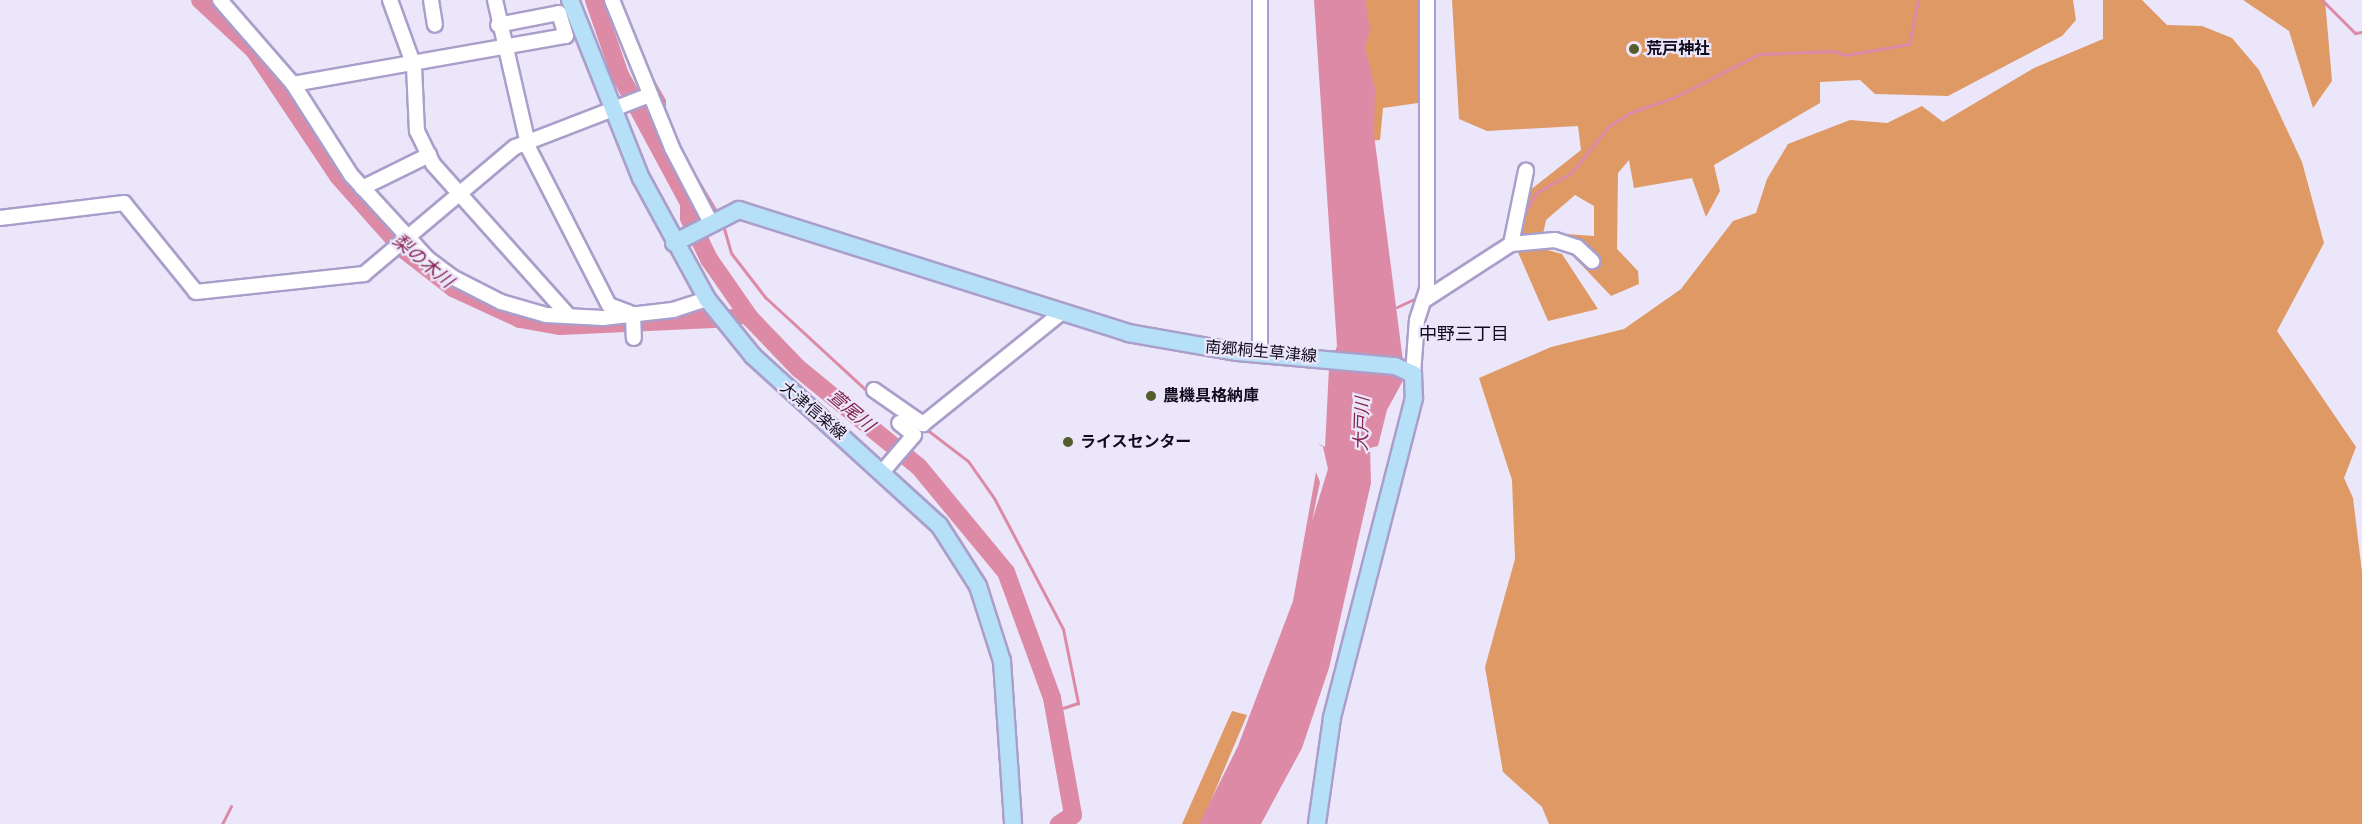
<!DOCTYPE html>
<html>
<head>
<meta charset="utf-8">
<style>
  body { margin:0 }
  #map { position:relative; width:2362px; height:824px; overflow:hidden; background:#ebe6f9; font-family:"DejaVu Sans","Noto Sans JP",sans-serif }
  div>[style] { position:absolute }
  .forest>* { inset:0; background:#de9965 }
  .water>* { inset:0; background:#dd8aa7 }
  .stream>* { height:3px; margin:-1.5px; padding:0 1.5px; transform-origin:1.5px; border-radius:1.5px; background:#dd8aa7 }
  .river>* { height:18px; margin:-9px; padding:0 9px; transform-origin:9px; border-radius:9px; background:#dd8aa7 }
  .roads { filter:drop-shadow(2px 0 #aa9eca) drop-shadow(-2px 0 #aa9eca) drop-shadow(0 2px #aa9eca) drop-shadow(0 -2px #aa9eca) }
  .minor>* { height:14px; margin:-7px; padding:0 7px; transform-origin:7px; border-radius:7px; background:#fff }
  .major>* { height:16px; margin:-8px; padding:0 8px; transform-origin:8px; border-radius:8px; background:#b6dff8 }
  .dots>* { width:16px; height:16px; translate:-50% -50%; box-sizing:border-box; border:3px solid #ebe6f9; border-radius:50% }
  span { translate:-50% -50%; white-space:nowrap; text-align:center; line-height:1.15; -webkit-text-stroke:4.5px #ebe6f9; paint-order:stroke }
  .poi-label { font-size:16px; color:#110c1c; font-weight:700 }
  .left { translate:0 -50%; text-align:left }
  .street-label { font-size:16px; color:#110c1c }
  .water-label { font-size:18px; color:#872651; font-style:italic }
  .neighbourhood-label { font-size:18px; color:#110c1c }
</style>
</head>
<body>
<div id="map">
  <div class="forest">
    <i style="clip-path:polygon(1363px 0,1419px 0,1418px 103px,1383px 108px,1380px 140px,1369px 141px)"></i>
    <i style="clip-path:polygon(1452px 0,2073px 0,2076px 20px,2062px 36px,1948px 96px,1875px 94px,1860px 80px,1820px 82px,1820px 103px,1714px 165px,1720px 191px,1706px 217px,1692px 178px,1634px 188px,1629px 160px,1618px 173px,1617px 249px,1638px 271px,1639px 284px,1611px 296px,1573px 256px,1566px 234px,1594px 236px,1594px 206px,1575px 195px,1546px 220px,1540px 248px,1562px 254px,1598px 309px,1548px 321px,1517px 250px,1529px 191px,1581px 150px,1578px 126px,1487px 131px,1459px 119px)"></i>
    <i style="clip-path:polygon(2103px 0,2142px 0,2167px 25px,2202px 26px,2232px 38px,2259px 70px,2302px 162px,2324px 243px,2277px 331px,2356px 447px,2344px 478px,2353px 498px,2362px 572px,2362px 824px,1549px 824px,1542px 807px,1503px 772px,1485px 667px,1515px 559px,1512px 480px,1479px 378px,1551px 347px,1624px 329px,1681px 289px,1733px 221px,1756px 213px,1767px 179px,1788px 144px,1850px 120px,1887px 123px,1922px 106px,1943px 122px,2034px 68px,2103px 39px)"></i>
    <i style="clip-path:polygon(2243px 0,2325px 0,2332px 81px,2313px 108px,2289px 31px)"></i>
    <i style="clip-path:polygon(1232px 711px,1247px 715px,1201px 824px,1182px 824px)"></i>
  </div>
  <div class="water">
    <i style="clip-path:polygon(1314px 0,1365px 0,1370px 30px,1365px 47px,1375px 88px,1374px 134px,1405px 377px,1387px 410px,1378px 446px,1370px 448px,1371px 483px,1329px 668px,1302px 748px,1261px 824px,1199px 824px,1238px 746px,1293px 601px,1316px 472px,1320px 482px,1312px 521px,1328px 469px,1323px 447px,1317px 443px,1325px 447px,1329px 368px,1337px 346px)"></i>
  </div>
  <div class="stream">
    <i style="left:2322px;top:0;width:47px;rotate:45deg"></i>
    <i style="left:2355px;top:33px;width:7px;rotate:-8deg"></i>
    <i style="left:649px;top:74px;width:30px;rotate:60deg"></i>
    <i style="left:664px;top:100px;width:11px;rotate:90deg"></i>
    <i style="left:689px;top:166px;width:56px;rotate:58.9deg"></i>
    <i style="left:1524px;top:214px;width:24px;rotate:-60deg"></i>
    <i style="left:1536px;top:193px;width:40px;rotate:-29.7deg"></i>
    <i style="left:1571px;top:173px;width:60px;rotate:-51deg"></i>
    <i style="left:1609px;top:126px;width:24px;rotate:-33deg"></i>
    <i style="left:1629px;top:113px;width:49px;rotate:-19.2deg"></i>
    <i style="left:1675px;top:97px;width:94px;rotate:-27.1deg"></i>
    <i style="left:1759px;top:54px;width:74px;rotate:-2.3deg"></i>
    <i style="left:1833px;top:51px;width:14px;rotate:17deg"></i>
    <i style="left:1846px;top:55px;width:64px;rotate:-9.9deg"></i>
    <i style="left:1909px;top:44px;width:45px;rotate:-78.4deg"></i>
    <i style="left:723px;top:225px;width:29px;rotate:74deg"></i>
    <i style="left:731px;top:253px;width:56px;rotate:52.3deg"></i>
    <i style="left:765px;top:297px;width:143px;rotate:42.7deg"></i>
    <i style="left:1397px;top:307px;width:26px;rotate:-25deg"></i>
    <i style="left:926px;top:429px;width:53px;rotate:37.3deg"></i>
    <i style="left:968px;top:461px;width:45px;rotate:54.9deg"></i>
    <i style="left:994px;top:498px;width:148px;rotate:62.2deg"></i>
    <i style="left:1063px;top:629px;width:76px;rotate:78.5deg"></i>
    <i style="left:1078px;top:703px;width:25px;rotate:162deg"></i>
    <i style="left:222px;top:824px;width:20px;rotate:-63deg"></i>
  </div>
  <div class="river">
    <i style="left:200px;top:0;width:74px;rotate:42.8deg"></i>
    <i style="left:254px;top:50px;width:151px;rotate:56.3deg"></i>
    <i style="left:338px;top:176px;width:99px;rotate:48.3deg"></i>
    <i style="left:404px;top:250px;width:62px;rotate:37.8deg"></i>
    <i style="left:453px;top:288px;width:74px;rotate:24.8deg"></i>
    <i style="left:520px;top:319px;width:41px;rotate:9.9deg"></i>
    <i style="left:560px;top:326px;width:176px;rotate:-2.6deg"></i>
    <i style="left:594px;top:0;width:79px;rotate:70.9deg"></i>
    <i style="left:620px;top:75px;width:145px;rotate:61.7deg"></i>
    <i style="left:689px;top:203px;width:15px;rotate:90deg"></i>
    <i style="left:689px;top:218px;width:46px;rotate:64deg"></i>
    <i style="left:709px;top:259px;width:72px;rotate:55.2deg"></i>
    <i style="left:750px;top:318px;width:69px;rotate:46.2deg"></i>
    <i style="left:798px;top:368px;width:156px;rotate:39.3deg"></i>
    <i style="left:919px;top:467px;width:136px;rotate:50.4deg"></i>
    <i style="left:1006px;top:572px;width:134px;rotate:69.9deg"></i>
    <i style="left:1052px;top:698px;width:119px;rotate:79.8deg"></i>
    <i style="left:1073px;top:815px;width:17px;rotate:147deg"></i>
  </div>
  <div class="roads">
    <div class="minor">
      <i style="left:220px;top:0;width:111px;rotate:49deg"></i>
      <i style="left:293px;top:84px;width:108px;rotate:57.5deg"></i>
      <i style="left:351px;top:175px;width:113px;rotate:47.5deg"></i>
      <i style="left:427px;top:258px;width:31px;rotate:37deg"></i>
      <i style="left:452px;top:277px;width:55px;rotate:27deg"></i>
      <i style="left:501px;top:302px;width:47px;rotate:16.1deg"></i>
      <i style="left:546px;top:315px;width:57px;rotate:3deg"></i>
      <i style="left:603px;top:318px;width:70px;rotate:-6.5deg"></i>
      <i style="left:673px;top:310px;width:36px;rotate:-18deg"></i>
      <i style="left:390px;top:0;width:70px;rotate:70deg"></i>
      <i style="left:414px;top:66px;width:65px;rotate:87.4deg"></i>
      <i style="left:417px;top:131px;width:37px;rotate:64deg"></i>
      <i style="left:433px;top:164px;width:204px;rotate:48.2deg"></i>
      <i style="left:431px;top:0;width:25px;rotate:81deg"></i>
      <i style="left:495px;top:0;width:153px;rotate:77.1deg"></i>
      <i style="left:529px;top:149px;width:175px;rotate:62.9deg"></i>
      <i style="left:609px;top:305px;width:22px;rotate:21deg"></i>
      <i style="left:612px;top:0;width:160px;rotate:67.9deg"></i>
      <i style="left:672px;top:148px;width:85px;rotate:62.5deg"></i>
      <i style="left:293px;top:84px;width:277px;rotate:-10deg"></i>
      <i style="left:566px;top:36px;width:24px;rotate:-107deg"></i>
      <i style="left:559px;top:13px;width:62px;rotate:168.9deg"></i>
      <i style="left:362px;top:188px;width:75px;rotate:-26.2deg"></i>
      <i style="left:0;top:218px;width:125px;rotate:-6.9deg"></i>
      <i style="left:124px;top:203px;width:114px;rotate:51deg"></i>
      <i style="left:196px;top:292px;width:169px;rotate:-6.1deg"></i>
      <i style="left:364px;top:274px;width:197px;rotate:-40.1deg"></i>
      <i style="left:515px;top:147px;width:145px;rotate:-21.1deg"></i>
      <i style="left:1511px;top:244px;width:44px;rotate:-5.2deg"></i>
      <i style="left:1555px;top:240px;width:23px;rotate:18deg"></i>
      <i style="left:1577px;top:247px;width:21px;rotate:43deg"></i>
      <i style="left:1426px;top:299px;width:101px;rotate:-32.9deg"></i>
      <i style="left:1511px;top:244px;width:75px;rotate:-78.4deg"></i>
      <i style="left:633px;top:314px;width:24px;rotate:88deg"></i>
      <i style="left:1260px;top:350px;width:350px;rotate:-90deg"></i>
      <i style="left:1413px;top:374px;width:54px;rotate:-85.8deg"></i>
      <i style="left:1417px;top:320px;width:32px;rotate:-72deg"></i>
      <i style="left:1427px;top:290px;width:290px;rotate:-90deg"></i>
      <i style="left:874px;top:390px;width:60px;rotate:34.8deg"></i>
      <i style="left:923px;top:424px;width:177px;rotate:-38.8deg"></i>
      <i style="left:884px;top:470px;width:46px;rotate:-49.4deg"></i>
      <i style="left:914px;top:435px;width:19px;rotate:-141deg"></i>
    </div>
    <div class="major">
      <i style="left:570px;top:0;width:192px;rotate:68.3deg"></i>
      <i style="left:641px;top:178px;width:138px;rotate:61.4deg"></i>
      <i style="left:707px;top:299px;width:73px;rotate:51.1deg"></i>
      <i style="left:753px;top:356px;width:251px;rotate:42.3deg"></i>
      <i style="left:939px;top:525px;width:72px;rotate:57.4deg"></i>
      <i style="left:978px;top:586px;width:79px;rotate:72.3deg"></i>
      <i style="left:1002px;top:661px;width:163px;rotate:86.1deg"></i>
      <i style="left:674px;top:243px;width:73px;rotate:-26.9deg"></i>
      <i style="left:739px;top:210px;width:408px;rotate:17.5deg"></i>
      <i style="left:1128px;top:333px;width:111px;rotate:9.9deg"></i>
      <i style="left:1237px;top:352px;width:159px;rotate:5.1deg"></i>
      <i style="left:1395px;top:366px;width:20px;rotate:24deg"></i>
      <i style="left:1413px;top:374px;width:24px;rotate:88deg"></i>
      <i style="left:1414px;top:398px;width:330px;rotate:104.4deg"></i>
      <i style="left:1332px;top:718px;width:107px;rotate:98.1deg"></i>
    </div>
  </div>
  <div class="dots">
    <i style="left:1634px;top:49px;background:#545c2b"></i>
    <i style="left:1151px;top:396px;background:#545c2b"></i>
    <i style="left:1068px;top:442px;background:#545c2b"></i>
  </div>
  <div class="poi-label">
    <span class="left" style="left:1646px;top:49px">荒戸神社</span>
    <span class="left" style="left:1163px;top:396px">農機具格納庫</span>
    <span class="left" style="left:1080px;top:442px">ライスセンター</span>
  </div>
  <div class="street-label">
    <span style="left:1261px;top:352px;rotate:5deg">南郷桐生草津線</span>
    <span style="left:813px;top:411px;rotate:40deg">大津信楽線</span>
  </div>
  <div class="water-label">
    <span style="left:423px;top:261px;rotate:40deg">梨の木川</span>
    <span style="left:851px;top:411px;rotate:40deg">萱尾川</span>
    <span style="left:1362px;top:424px;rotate:-88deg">大戸川</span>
  </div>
  <div class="neighbourhood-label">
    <span style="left:1464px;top:334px">中野三丁目</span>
  </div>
</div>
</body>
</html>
